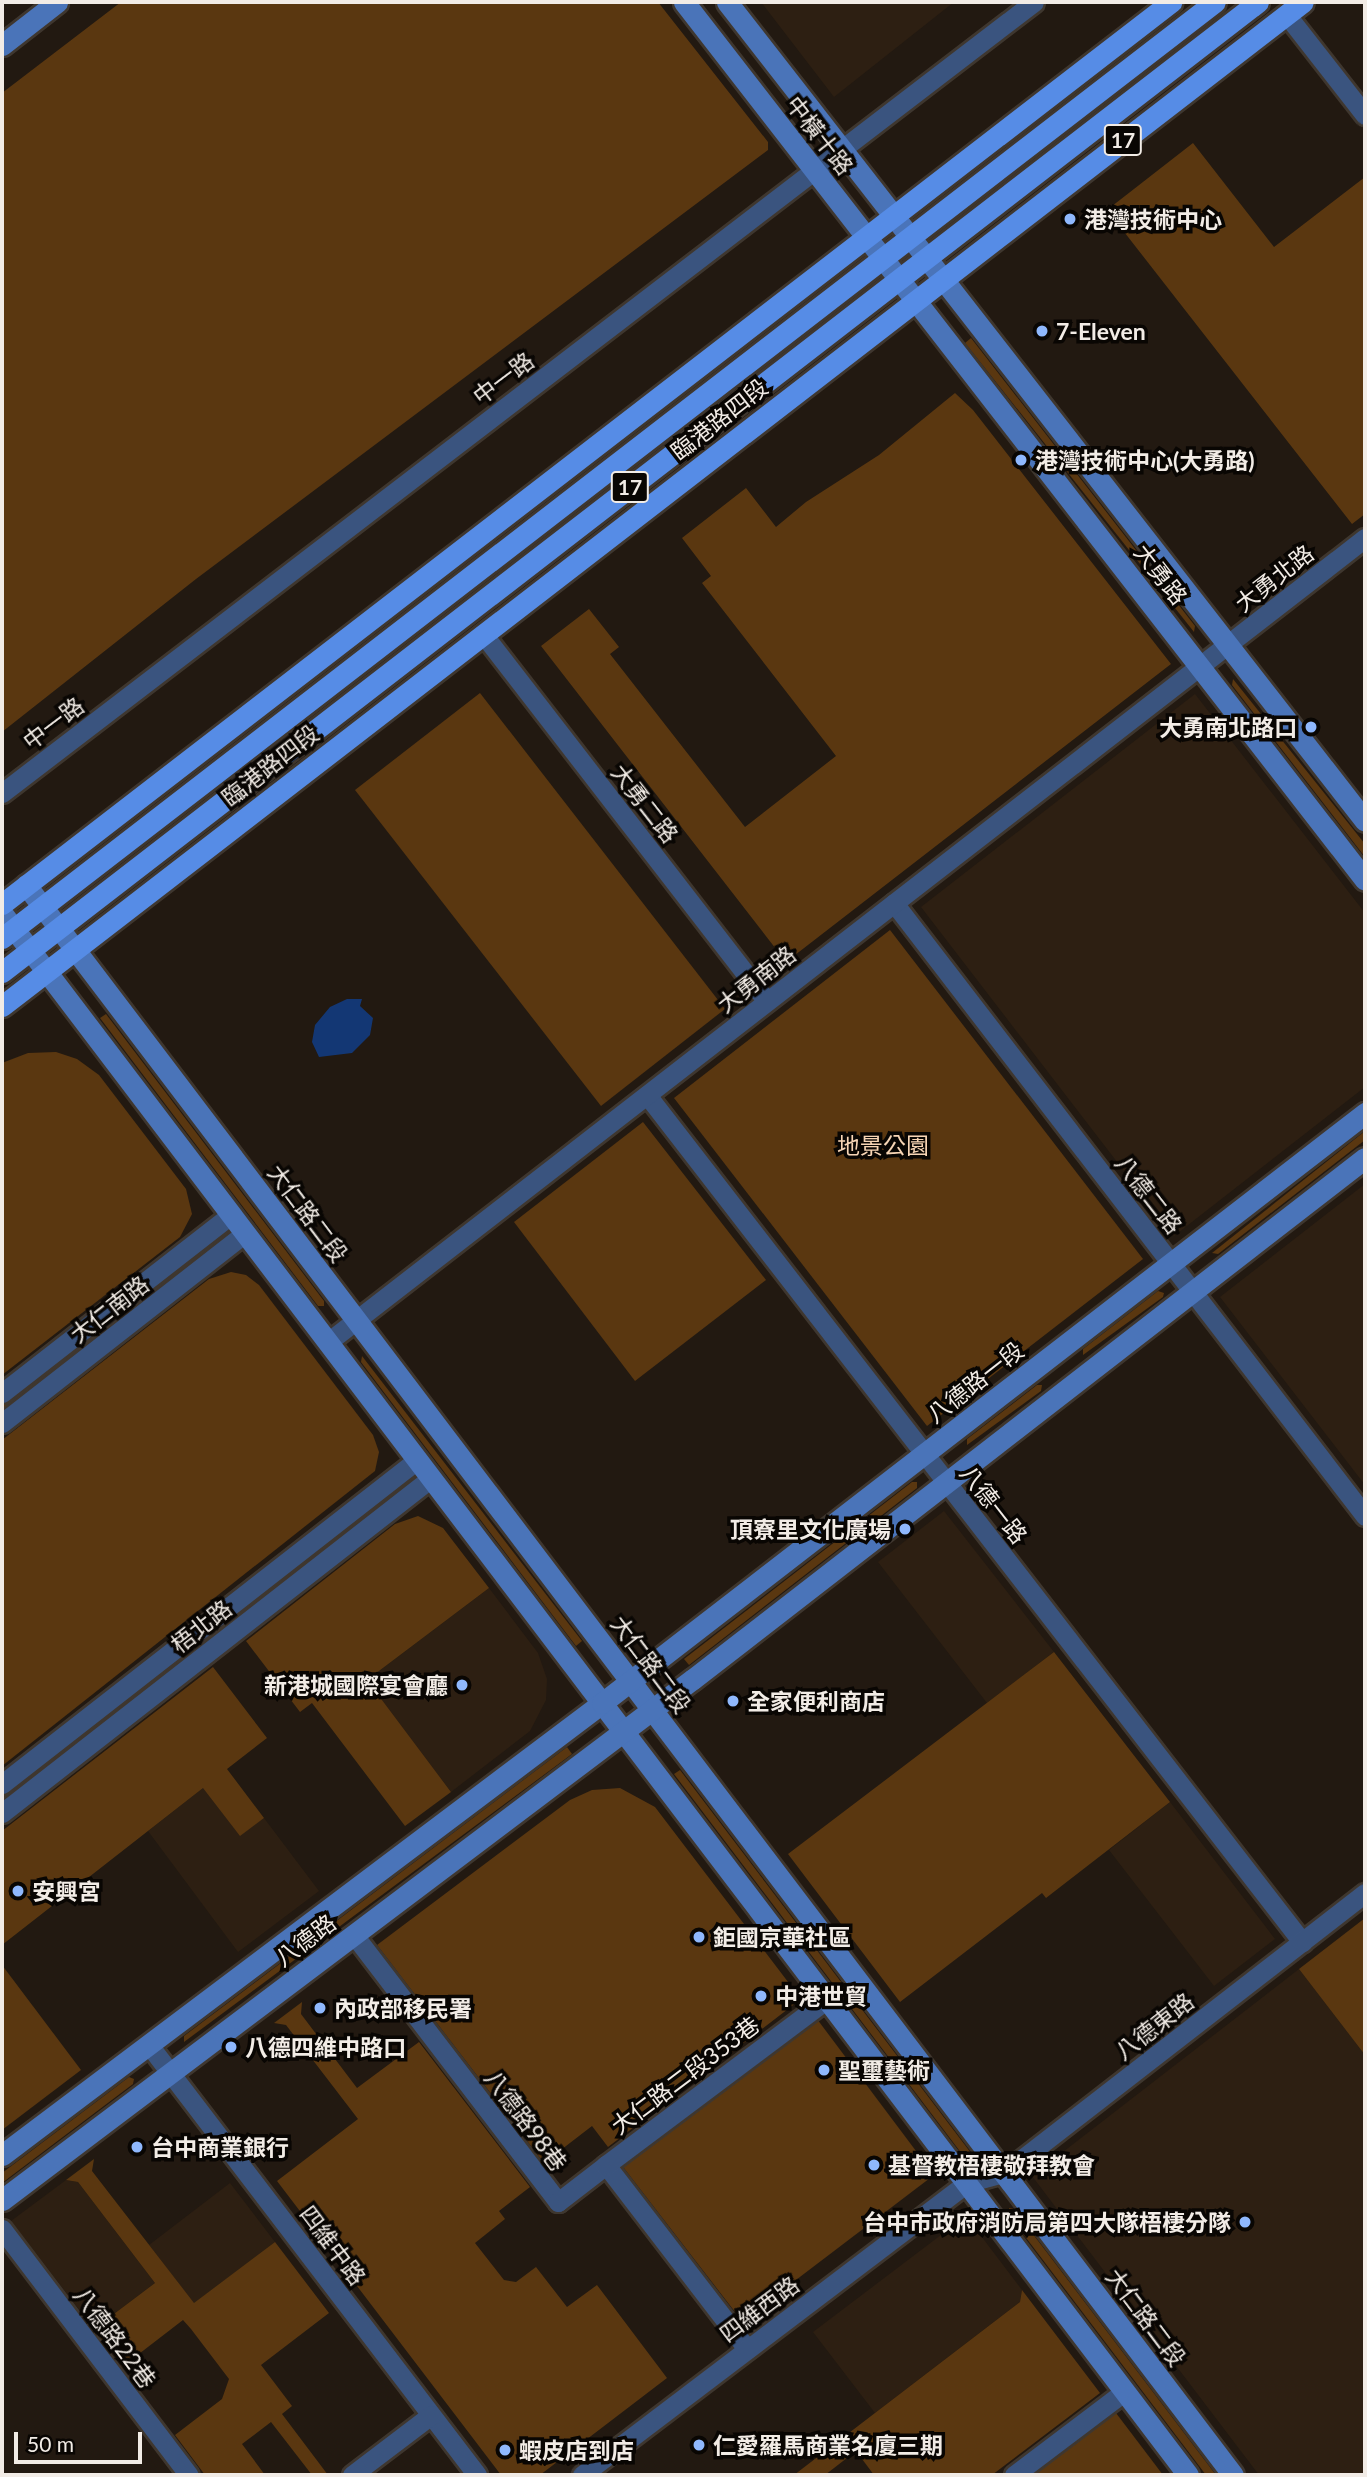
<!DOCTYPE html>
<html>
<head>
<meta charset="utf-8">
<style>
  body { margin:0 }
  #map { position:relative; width:1367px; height:2477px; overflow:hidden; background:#221911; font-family:Lato,"Noto Sans TC",sans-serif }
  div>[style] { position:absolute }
  .built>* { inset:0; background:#2d1f12 }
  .green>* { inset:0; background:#5a3710 }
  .water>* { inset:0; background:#133774 }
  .roads { filter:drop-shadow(2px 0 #3f372f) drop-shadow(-2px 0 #3f372f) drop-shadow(0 2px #3f372f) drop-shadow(0 -2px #3f372f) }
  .street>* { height:19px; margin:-9.5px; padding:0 9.5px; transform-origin:9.5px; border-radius:9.5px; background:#3a547f }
  .secondary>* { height:21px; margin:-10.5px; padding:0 10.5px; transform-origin:10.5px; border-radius:10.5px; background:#4a74b9 }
  .primary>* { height:21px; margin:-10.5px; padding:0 10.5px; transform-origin:10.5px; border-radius:10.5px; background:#568ce6 }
  .dots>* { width:19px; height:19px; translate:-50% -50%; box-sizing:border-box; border:4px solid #090603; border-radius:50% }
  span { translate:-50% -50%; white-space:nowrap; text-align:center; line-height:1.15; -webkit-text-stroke:7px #090603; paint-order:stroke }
  .shield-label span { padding:2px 5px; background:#090603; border:2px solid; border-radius:5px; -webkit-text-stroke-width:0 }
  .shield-label { font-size:21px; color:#f2ece6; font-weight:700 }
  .street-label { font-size:23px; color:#f2ece6 }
  .poi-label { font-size:23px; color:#f2ece6; font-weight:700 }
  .left { translate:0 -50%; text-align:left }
  .right { translate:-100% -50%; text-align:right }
  .park-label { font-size:23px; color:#f7d5b5 }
  .frame { position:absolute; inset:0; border:4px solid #f2ece6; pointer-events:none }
  .scale { position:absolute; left:14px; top:2432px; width:128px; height:32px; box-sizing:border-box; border:4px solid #f2ece6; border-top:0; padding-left:9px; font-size:21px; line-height:24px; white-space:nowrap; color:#f2ece6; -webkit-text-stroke:5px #090603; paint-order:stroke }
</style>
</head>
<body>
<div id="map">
  <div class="built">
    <i style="clip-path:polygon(761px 2px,954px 2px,834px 97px)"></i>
    <i style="clip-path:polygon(1195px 694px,1365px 913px,1365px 1087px,1174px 1236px,921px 907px)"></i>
    <i style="clip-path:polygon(1365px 1184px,1365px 1485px,1220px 1297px)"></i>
    <i style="clip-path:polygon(944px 1511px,1054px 1652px,987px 1703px,878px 1562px)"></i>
    <i style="clip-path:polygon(489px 1588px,538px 1653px,547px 1679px,546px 1700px,530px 1731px,451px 1792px,367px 1680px)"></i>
    <i style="clip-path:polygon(204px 1787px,240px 1835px,264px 1818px,319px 1891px,238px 1952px,148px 1831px)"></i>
    <i style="clip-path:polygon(1170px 1802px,1275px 1939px,1214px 1986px,1109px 1850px)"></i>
    <i style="clip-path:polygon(1299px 1969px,1365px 2055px,1365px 2475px,1259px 2475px,1032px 2176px)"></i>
    <i style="clip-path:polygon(66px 2180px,78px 2182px,155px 2283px,94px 2329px,11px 2221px)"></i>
    <i style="clip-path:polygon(230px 2183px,275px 2242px,194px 2304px,149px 2245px)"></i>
    <i style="clip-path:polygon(966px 2216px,1022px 2290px,1020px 2302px,875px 2413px,813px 2332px)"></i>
  </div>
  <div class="green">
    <i style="clip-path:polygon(121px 2px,658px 2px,768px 142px,768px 150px,196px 579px,2px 732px,2px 93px)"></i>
    <i style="clip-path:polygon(1193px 143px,1274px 247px,1365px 177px,1365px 514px,1352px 524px,1107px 210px)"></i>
    <i style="clip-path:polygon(971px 338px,1195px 626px,1194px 632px,965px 343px)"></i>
    <i style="clip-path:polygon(955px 393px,973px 410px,1171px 664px,786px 962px,541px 646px,589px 609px,619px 647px,610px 654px,745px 827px,836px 756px,702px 583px,711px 576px,682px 538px,746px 488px,776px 527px,806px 502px,879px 455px)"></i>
    <i style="clip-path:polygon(1233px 679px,1365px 844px,1365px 857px,1232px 685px)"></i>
    <i style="clip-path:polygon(480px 693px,725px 1009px,601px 1106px,355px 790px)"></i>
    <i style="clip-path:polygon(890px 930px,1143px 1259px,927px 1426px,674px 1098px)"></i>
    <i style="clip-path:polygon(106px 1014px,324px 1301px,324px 1306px,318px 1306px,100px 1018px)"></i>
    <i style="clip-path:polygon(56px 1052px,77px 1059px,99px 1075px,186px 1189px,192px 1214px,180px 1237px,2px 1375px,2px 1063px,28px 1053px)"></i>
    <i style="clip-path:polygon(643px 1122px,766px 1280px,635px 1381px,514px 1222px)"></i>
    <i style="clip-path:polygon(1365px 1131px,1365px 1140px,1218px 1254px,1212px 1253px)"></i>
    <i style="clip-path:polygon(204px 1247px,209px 1250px,2px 1411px,2px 1405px)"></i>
    <i style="clip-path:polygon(231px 1272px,246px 1275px,259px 1285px,373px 1435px,379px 1452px,375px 1471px,2px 1766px,2px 1440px,209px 1279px)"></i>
    <i style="clip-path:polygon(1158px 1291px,1164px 1293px,1163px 1297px,1083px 1355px,1083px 1349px)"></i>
    <i style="clip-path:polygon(362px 1356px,582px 1641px,576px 1646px,361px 1362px)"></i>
    <i style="clip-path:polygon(1037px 1385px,1042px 1385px,1041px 1391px,967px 1445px,967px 1439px)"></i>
    <i style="clip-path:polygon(912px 1482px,917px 1482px,917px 1488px,689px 1665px,684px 1659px)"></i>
    <i style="clip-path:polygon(390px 1492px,393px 1496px,4px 1797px,4px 1793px)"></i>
    <i style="clip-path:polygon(418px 1516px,443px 1528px,489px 1588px,367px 1680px,451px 1792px,405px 1826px,312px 1703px,300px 1712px,246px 1641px,395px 1524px)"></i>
    <i style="clip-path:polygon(1054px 1652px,1170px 1802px,1046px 1898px,1042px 1893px,900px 2002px,788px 1854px)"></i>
    <i style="clip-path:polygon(213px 1667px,267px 1738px,227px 1769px,264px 1818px,240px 1836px,203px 1788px,2px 1945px,2px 1831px)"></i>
    <i style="clip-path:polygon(567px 1747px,572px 1754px,184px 2042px,184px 2036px)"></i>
    <i style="clip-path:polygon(680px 1770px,971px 2153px,971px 2158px,965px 2158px,674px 1774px)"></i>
    <i style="clip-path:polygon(620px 1788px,655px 1807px,801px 1999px,608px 2147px,592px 2126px,544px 2163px,377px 1945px,570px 1800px,592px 1790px)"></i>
    <i style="clip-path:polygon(1365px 1918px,1365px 2055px,1299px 1969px)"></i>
    <i style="clip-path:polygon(2px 1965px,81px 2070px,2px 2130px)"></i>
    <i style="clip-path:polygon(302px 2002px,301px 2014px,357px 2088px,419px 2042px,530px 2187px,499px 2211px,505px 2219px,475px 2243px,504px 2280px,516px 2282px,536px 2267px,567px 2307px,597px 2285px,667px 2378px,540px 2475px,501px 2475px,277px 2181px,358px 2119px,286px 2025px,274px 2023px)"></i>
    <i style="clip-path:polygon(817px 2019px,934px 2175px,742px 2321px,623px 2167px)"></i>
    <i style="clip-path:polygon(129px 2077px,134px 2079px,133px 2084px,2px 2183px,2px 2173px)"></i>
    <i style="clip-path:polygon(94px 2159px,92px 2171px,194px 2303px,275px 2242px,329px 2313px,261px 2365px,292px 2406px,282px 2414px,328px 2475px,312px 2475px,271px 2422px,242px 2444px,265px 2475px,205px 2475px,175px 2435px,222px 2399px,229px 2379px,191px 2329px,183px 2320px,122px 2367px,94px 2329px,155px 2283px,78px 2182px,66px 2180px)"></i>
    <i style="clip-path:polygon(1009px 2208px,1014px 2209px,1216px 2475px,1206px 2475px,1008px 2214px)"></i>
    <i style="clip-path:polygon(1022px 2290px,1100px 2393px,992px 2475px,874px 2475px,856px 2451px,825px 2475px,794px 2475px,1020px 2302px)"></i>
    <i style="clip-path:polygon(1116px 2413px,1163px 2475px,1034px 2475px,1115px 2413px)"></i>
  </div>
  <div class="water">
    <i style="clip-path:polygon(347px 999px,362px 999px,360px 1006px,373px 1018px,370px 1035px,352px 1053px,319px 1057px,312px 1042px,315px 1025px,330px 1007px)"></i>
  </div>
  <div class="roads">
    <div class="street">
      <i style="left:1286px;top:14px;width:128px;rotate:52deg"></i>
      <i style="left:483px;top:634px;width:464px;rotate:52.3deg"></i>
      <i style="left:2px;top:793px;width:1300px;rotate:-37.47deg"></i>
      <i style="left:894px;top:903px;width:773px;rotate:52.46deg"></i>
      <i style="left:647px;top:1095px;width:1071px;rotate:52.28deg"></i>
      <i style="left:328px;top:1342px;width:1312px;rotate:-37.79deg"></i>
      <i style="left:2px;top:1393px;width:290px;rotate:-37.9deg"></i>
      <i style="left:2px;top:1423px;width:308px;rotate:-38deg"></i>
      <i style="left:2px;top:1784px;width:526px;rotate:-37.98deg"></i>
      <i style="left:2px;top:1813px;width:544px;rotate:-37.99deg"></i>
      <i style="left:354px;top:1935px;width:336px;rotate:52.6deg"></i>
      <i style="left:558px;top:2202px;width:61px;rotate:-37.6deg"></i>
      <i style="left:606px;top:2165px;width:232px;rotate:52.5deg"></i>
      <i style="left:149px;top:2045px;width:541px;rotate:52.66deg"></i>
      <i style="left:606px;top:2165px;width:276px;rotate:-36.9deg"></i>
      <i style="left:2px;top:2229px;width:309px;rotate:52.8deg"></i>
      <i style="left:352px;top:2475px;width:99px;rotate:-37.2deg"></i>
      <i style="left:582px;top:2475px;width:482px;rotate:-37.2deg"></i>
      <i style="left:966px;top:2183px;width:39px;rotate:-15deg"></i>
      <i style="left:1004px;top:2173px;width:457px;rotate:-37.8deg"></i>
      <i style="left:1014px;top:2475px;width:139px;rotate:-37.1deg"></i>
    </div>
    <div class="secondary">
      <i style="left:684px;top:2px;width:1111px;rotate:52.2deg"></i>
      <i style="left:727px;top:2px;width:1038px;rotate:52.08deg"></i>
      <i style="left:2px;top:45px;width:70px;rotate:-38deg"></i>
      <i style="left:26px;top:885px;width:1996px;rotate:52.8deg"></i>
      <i style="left:2px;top:913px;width:1961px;rotate:52.79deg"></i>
      <i style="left:2px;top:2155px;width:751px;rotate:-36.99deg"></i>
      <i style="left:602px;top:1703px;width:965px;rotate:-37.71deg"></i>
      <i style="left:2px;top:2200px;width:865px;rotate:-37.02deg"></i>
      <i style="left:693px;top:1679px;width:850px;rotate:-37.79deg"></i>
    </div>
    <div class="primary">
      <i style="left:2px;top:904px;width:1477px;rotate:-37.65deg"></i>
      <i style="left:2px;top:938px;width:1532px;rotate:-37.66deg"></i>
      <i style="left:2px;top:972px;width:1587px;rotate:-37.68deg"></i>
      <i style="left:2px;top:1006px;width:1643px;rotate:-37.66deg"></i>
    </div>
  </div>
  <div class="dots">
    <i style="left:1070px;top:219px;background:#8fb8fd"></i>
    <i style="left:1042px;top:331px;background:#8fb8fd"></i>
    <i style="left:1021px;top:460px;background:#8fb8fd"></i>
    <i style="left:1311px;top:727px;background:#8fb8fd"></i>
    <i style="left:905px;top:1529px;background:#8fb8fd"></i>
    <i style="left:462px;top:1685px;background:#8fb8fd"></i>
    <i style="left:733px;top:1701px;background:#8fb8fd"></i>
    <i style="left:18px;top:1891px;background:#8fb8fd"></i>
    <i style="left:699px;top:1937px;background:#8fb8fd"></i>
    <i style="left:761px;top:1996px;background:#8fb8fd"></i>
    <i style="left:320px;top:2008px;background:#8fb8fd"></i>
    <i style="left:231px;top:2047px;background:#8fb8fd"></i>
    <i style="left:824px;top:2070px;background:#8fb8fd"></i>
    <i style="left:137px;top:2147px;background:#8fb8fd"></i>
    <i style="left:874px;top:2165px;background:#8fb8fd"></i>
    <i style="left:1245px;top:2222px;background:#8fb8fd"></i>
    <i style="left:699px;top:2445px;background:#8fb8fd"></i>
    <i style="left:505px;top:2450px;background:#8fb8fd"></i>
  </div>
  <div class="shield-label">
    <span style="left:1123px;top:140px">17</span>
    <span style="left:630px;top:487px">17</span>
  </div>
  <div class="street-label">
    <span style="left:820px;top:135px;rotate:52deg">中橫十路</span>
    <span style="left:503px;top:378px;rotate:-37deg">中一路</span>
    <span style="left:719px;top:419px;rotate:-38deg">臨港路四段</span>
    <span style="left:1161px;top:574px;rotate:52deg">大勇路</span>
    <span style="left:1274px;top:578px;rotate:-38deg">大勇北路</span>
    <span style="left:53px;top:723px;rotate:-37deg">中一路</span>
    <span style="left:270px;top:765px;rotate:-38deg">臨港路四段</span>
    <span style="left:645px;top:803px;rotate:52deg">大勇二路</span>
    <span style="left:756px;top:979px;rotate:-38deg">大勇南路</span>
    <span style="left:1149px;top:1194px;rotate:52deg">八德二路</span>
    <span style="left:308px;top:1213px;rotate:53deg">大仁路二段</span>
    <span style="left:109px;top:1309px;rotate:-38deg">大仁南路</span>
    <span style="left:975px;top:1382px;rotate:-38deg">八德路一段</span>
    <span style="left:994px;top:1504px;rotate:52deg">八德一路</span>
    <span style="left:201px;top:1626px;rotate:-38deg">梧北路</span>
    <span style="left:651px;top:1664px;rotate:53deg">大仁路二段</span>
    <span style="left:305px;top:1940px;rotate:-37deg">八德路</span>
    <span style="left:1154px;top:2026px;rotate:-38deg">八德東路</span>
    <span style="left:685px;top:2075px;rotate:-37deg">大仁路二段353巷</span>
    <span style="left:526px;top:2120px;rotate:53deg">八德路98巷</span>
    <span style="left:333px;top:2245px;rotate:53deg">四維中路</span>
    <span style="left:759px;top:2309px;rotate:-37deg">四維西路</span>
    <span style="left:1146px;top:2317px;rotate:53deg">大仁路二段</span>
    <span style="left:115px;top:2337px;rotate:53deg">八德路22巷</span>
  </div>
  <div class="poi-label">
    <span class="left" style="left:1084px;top:219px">港灣技術中心</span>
    <span class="left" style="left:1056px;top:331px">7-Eleven</span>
    <span class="left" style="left:1035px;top:460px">港灣技術中心(大勇路)</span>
    <span class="right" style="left:1297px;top:727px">大勇南北路口</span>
    <span class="right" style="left:891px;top:1529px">頂寮里文化廣場</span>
    <span class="right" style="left:448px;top:1685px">新港城國際宴會廳</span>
    <span class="left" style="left:747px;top:1701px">全家便利商店</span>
    <span class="left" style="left:32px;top:1891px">安興宮</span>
    <span class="left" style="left:713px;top:1937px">鉅國京華社區</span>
    <span class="left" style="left:775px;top:1996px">中港世貿</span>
    <span class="left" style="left:334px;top:2008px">內政部移民署</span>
    <span class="left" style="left:245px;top:2047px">八德四維中路口</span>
    <span class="left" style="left:838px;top:2070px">聖璽藝術</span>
    <span class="left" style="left:151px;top:2147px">台中商業銀行</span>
    <span class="left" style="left:888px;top:2165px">基督教梧棲敬拜教會</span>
    <span class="right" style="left:1231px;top:2222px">台中市政府消防局第四大隊梧棲分隊</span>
    <span class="left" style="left:713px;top:2445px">仁愛羅馬商業名廈三期</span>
    <span class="left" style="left:519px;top:2450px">蝦皮店到店</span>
  </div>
  <div class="park-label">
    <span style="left:883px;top:1145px">地景公園</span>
  </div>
  <div class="frame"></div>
  <div class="scale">50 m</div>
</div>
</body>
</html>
